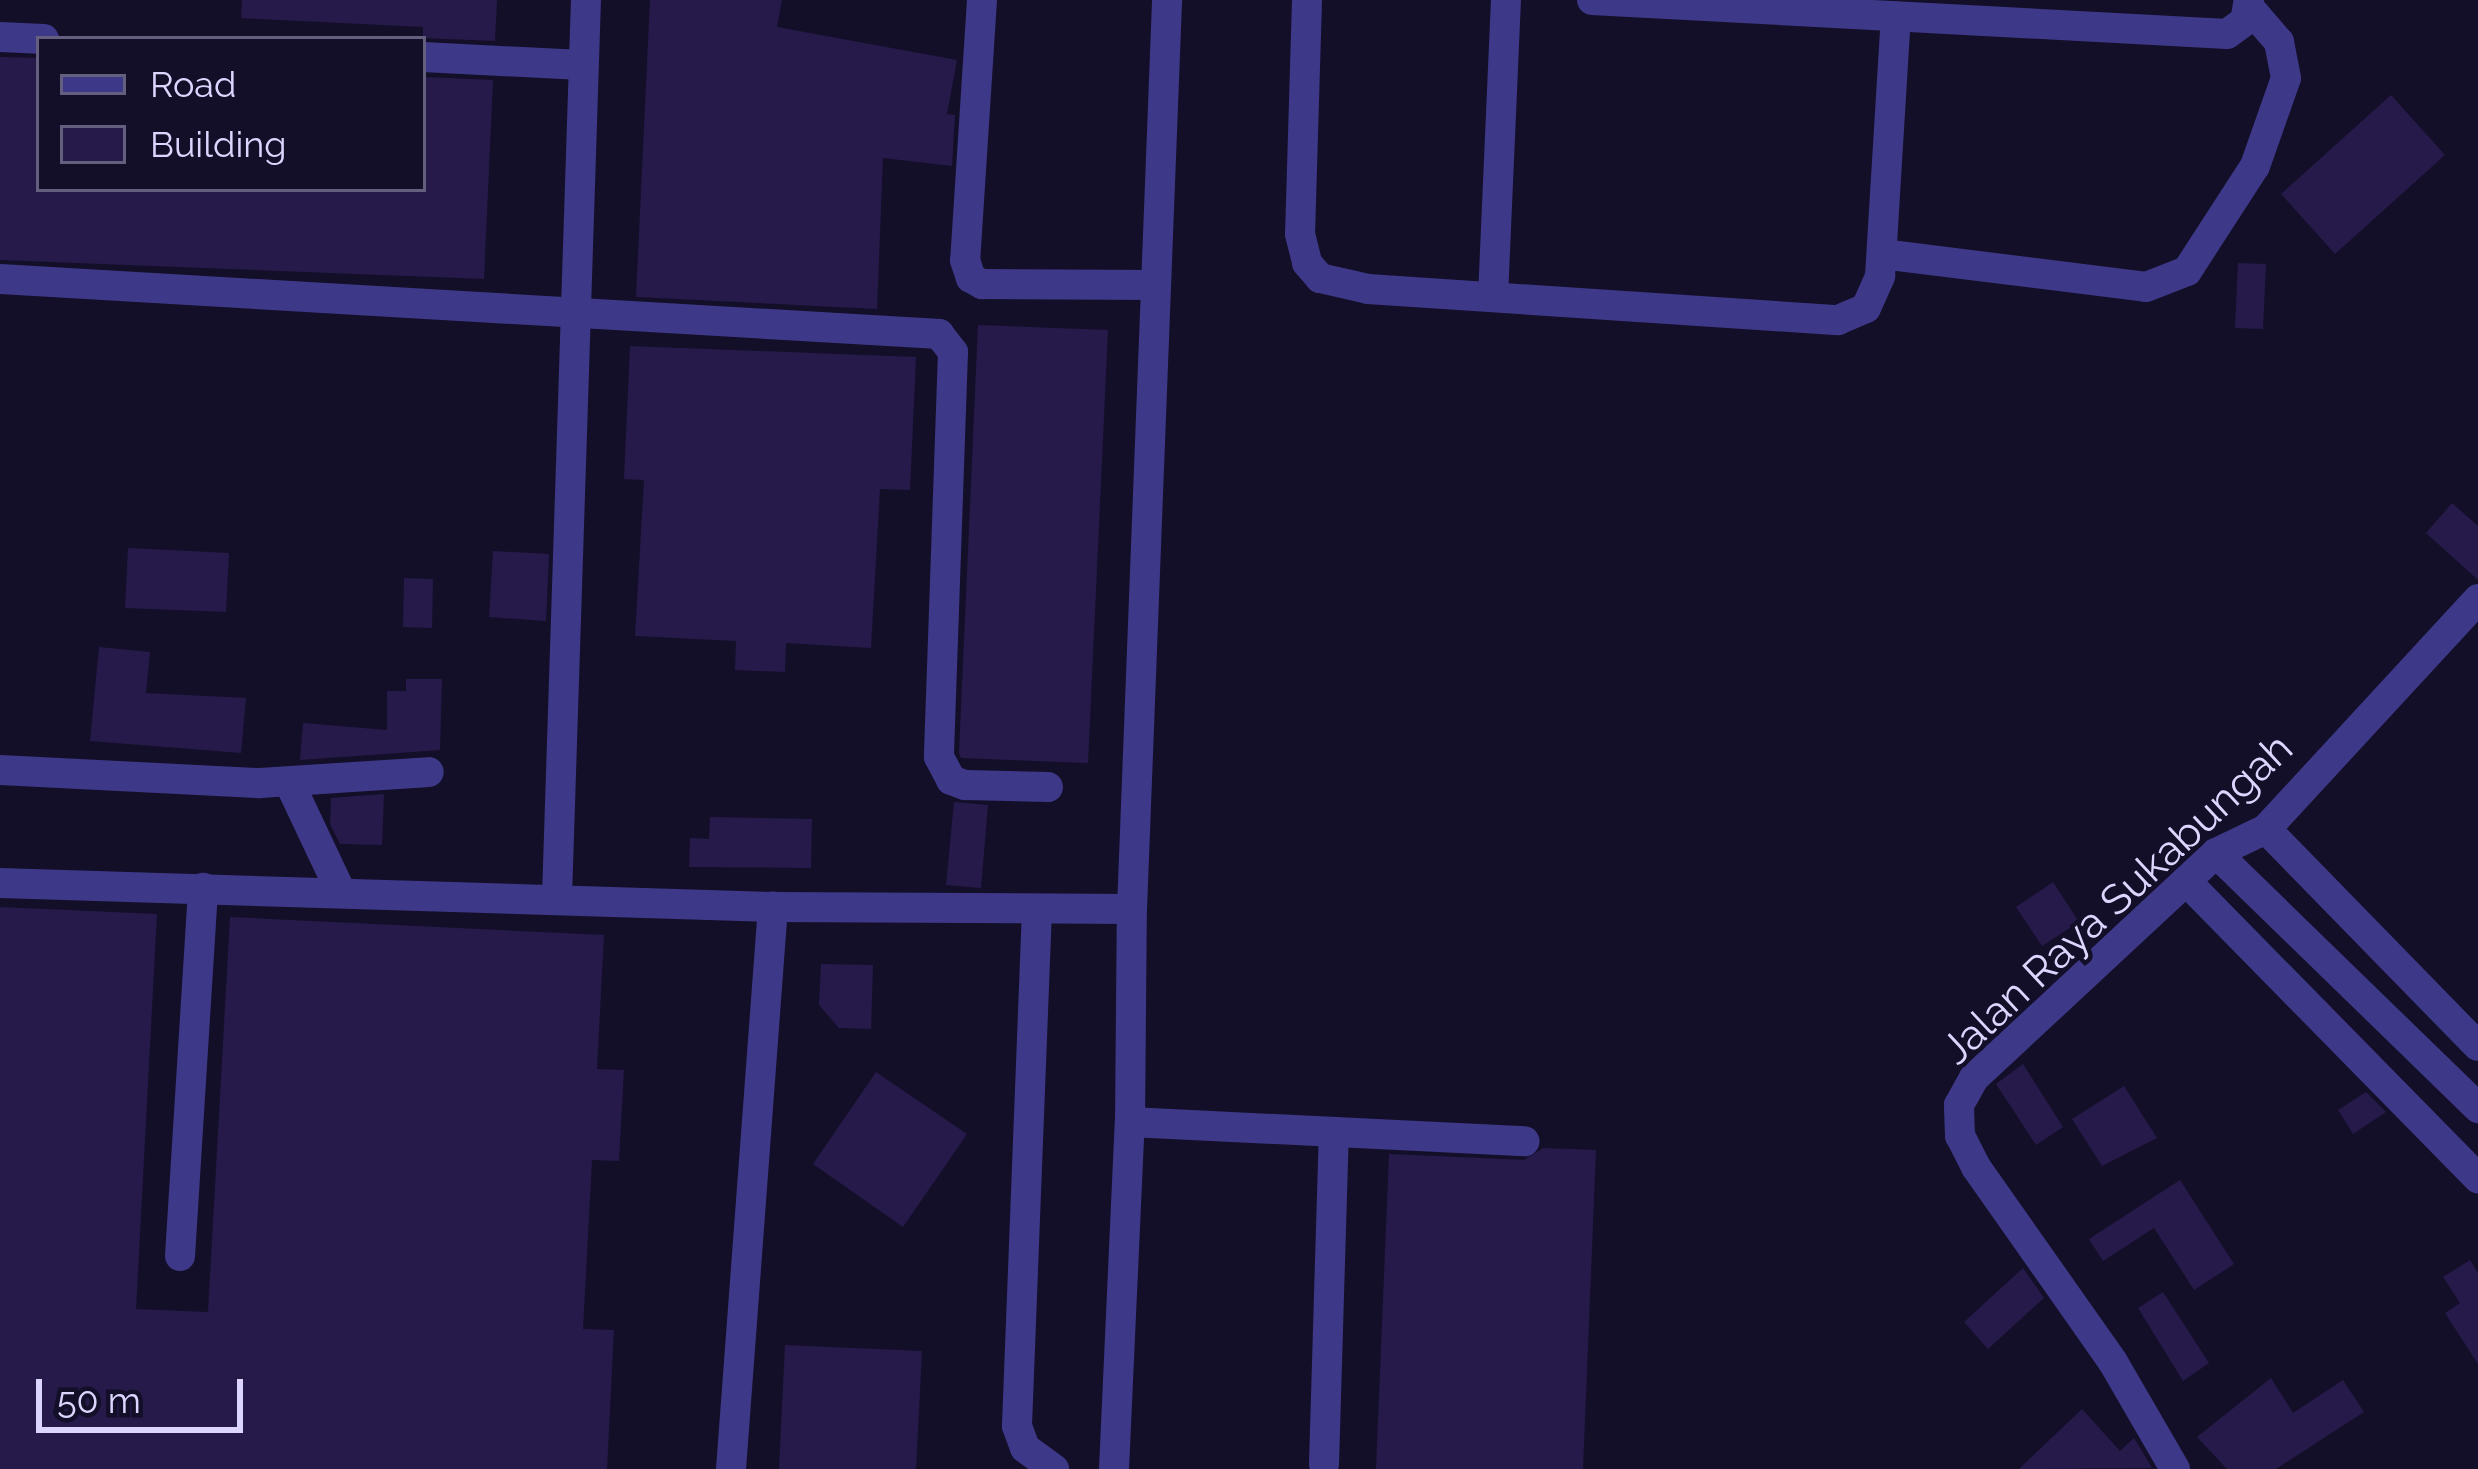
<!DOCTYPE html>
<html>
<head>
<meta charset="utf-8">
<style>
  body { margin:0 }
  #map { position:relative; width:2478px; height:1469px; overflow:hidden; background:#140f28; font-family:Raleway,sans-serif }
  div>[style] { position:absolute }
  .building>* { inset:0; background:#261a4a }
  .minor>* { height:30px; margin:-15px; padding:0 15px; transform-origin:15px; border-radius:15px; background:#3e3889 }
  span { translate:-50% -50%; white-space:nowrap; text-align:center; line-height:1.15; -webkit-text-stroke:9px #140f28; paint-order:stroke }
  .street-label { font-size:42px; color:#dcd6ff }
  .legend { position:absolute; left:36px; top:36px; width:390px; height:156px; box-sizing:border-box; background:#140f28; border:3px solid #645f7e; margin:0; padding:15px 21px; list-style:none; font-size:36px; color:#dcd6ff }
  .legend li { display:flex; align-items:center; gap:24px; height:60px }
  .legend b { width:60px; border:3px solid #645f7e }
  .scale { position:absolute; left:36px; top:1379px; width:207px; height:54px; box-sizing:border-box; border:6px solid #dcd6ff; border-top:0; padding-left:15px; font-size:36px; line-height:42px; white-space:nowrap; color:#dcd6ff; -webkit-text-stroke:9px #140f28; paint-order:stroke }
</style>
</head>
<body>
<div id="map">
  <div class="building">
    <i style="clip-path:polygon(242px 0,497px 0,495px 41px,423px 38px,423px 27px,241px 18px)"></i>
    <i style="clip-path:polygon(650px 0,782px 0,777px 27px,957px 60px,947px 114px,955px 115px,952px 166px,883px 158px,877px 309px,636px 297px)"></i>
    <i style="clip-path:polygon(0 57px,39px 58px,39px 189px,423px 189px,423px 77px,493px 80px,484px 279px,0 260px)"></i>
    <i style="clip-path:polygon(2391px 95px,2445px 155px,2335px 254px,2281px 194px)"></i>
    <i style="clip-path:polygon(2238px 263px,2266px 264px,2263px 329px,2235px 328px)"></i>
    <i style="clip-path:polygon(978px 325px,1108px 330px,1088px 763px,961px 758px,959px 753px)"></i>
    <i style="clip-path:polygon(630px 346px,916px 357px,910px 490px,880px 489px,871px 648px,786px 643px,785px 672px,735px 670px,736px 641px,635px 636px,644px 480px,624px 479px)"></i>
    <i style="clip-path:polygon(2452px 503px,2478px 526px,2478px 580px,2426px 533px)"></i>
    <i style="clip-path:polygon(128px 548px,229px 553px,226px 612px,125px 608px)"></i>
    <i style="clip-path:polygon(493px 551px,549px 554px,546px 621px,489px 617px)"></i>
    <i style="clip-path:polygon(404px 578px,433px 579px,432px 628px,403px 627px)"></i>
    <i style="clip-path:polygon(99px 647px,150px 652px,146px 693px,246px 698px,241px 753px,90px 741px)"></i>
    <i style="clip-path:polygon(406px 679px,442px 679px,440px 750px,300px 760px,303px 723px,387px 730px,387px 691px,406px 691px)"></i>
    <i style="clip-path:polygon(384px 794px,382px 845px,340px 844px,330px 824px,331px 798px)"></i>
    <i style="clip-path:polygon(954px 802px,988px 805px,981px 888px,946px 885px)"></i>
    <i style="clip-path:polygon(710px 817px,812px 819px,811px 868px,689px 867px,690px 838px,709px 839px)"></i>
    <i style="clip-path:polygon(2053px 882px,2079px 922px,2042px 946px,2016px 907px)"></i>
    <i style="clip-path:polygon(0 907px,157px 914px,136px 1309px,208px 1312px,230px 917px,604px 935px,597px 1069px,624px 1070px,619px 1161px,592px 1160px,583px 1329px,614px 1330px,607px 1469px,0 1469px)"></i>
    <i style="clip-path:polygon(821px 964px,873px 965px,871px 1029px,839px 1028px,819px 1005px)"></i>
    <i style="clip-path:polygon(2023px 1064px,2063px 1127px,2036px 1145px,1996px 1084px)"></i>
    <i style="clip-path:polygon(876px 1072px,967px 1134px,903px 1227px,813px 1164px)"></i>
    <i style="clip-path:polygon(2124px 1086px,2157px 1138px,2102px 1166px,2072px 1119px)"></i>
    <i style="clip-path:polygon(2366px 1092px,2386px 1112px,2353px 1134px,2338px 1110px)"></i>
    <i style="clip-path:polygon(1543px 1148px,1596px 1150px,1583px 1469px,1376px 1469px,1389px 1154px,1524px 1160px)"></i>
    <i style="clip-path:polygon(2180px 1180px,2234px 1264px,2194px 1290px,2154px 1228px,2103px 1261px,2089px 1239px)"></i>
    <i style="clip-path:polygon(2470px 1260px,2478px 1273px,2478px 1364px,2445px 1313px,2460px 1303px,2443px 1277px)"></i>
    <i style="clip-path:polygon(2023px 1268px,2044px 1298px,1988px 1349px,1964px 1322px)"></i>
    <i style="clip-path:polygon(2163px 1292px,2209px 1363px,2183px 1381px,2138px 1308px)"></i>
    <i style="clip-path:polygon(785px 1345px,922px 1351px,916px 1469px,779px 1469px)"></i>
    <i style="clip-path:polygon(2271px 1378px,2293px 1413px,2343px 1380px,2364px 1412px,2276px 1469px,2227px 1469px,2197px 1437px)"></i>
    <i style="clip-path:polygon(2082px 1409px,2120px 1451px,2134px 1438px,2152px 1468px,2019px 1469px)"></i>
  </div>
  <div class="minor">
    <i style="left:982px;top:0;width:261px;rotate:93.7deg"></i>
    <i style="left:965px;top:260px;width:19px;rotate:72deg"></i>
    <i style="left:971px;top:278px;width:13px;rotate:29deg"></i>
    <i style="left:982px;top:284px;width:174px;rotate:0.3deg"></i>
    <i style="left:1307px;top:0;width:234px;rotate:91.7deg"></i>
    <i style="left:1300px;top:234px;width:30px;rotate:76deg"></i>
    <i style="left:1307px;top:263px;width:20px;rotate:49deg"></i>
    <i style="left:1320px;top:278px;width:49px;rotate:12.9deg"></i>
    <i style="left:1368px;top:289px;width:471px;rotate:3.8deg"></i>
    <i style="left:1838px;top:320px;width:30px;rotate:-23deg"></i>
    <i style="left:1866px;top:308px;width:35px;rotate:-66deg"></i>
    <i style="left:1880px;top:276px;width:260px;rotate:-86.5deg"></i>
    <i style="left:1592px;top:0;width:636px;rotate:3.06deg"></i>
    <i style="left:2227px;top:34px;width:22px;rotate:-36deg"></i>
    <i style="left:2245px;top:21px;width:21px;rotate:-79deg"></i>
    <i style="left:0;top:37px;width:44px;rotate:2.6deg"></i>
    <i style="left:423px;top:57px;width:159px;rotate:2.9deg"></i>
    <i style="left:1882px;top:254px;width:266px;rotate:7.1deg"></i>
    <i style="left:2146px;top:287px;width:44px;rotate:-21.3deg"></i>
    <i style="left:2187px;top:271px;width:125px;rotate:-57.1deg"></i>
    <i style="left:2255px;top:166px;width:93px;rotate:-70.6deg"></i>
    <i style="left:2286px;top:78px;width:37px;rotate:-101deg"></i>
    <i style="left:2279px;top:42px;width:48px;rotate:-130.7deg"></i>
    <i style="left:0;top:279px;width:941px;rotate:3.35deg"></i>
    <i style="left:939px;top:334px;width:23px;rotate:52deg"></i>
    <i style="left:953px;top:352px;width:405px;rotate:92deg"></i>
    <i style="left:939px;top:757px;width:26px;rotate:62deg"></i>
    <i style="left:951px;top:780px;width:15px;rotate:20deg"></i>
    <i style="left:965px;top:785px;width:83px;rotate:1.4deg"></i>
    <i style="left:1493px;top:297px;width:297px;rotate:-87.5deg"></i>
    <i style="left:0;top:770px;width:260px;rotate:2.9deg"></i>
    <i style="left:260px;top:783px;width:169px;rotate:-3.7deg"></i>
    <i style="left:289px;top:782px;width:122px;rotate:64.7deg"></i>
    <i style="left:2266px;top:829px;width:303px;rotate:45.7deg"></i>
    <i style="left:2216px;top:853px;width:366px;rotate:44.2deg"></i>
    <i style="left:2186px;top:881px;width:417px;rotate:45.5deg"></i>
    <i style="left:0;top:883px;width:773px;rotate:1.78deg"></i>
    <i style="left:773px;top:907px;width:359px;rotate:0.3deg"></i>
    <i style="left:557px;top:897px;width:897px;rotate:-88.15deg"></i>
    <i style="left:1037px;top:909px;width:517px;rotate:92.22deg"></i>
    <i style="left:1017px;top:1426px;width:23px;rotate:70deg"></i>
    <i style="left:1025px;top:1448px;width:36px;rotate:36deg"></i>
    <i style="left:1130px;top:1122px;width:395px;rotate:2.8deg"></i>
    <i style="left:180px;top:1256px;width:369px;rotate:-86.4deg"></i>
    <i style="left:1324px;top:1464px;width:330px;rotate:-88.3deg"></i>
    <i style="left:731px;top:1469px;width:564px;rotate:-85.73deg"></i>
    <i style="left:1114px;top:1469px;width:347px;rotate:-87.4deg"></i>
    <i style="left:1130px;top:1122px;width:213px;rotate:-89.5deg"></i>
    <i style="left:1132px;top:909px;width:910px;rotate:-87.79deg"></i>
    <i style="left:2175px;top:1469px;width:124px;rotate:-120.1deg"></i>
    <i style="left:2113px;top:1362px;width:238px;rotate:-125.1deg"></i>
    <i style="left:1976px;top:1167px;width:35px;rotate:-117deg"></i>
    <i style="left:1960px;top:1136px;width:31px;rotate:-92deg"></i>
    <i style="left:1959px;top:1105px;width:31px;rotate:-61deg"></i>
    <i style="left:1974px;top:1078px;width:330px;rotate:-42.9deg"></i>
    <i style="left:2216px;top:853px;width:55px;rotate:-25.6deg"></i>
    <i style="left:2266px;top:829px;width:313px;rotate:-47.3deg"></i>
  </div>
  <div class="street-label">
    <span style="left:2117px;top:899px;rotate:-43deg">Jalan Raya Sukabungah</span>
  </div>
  <ul class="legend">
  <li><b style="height:15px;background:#3e3889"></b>Road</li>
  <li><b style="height:33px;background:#261a4a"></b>Building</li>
  </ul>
  <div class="scale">50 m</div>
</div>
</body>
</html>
